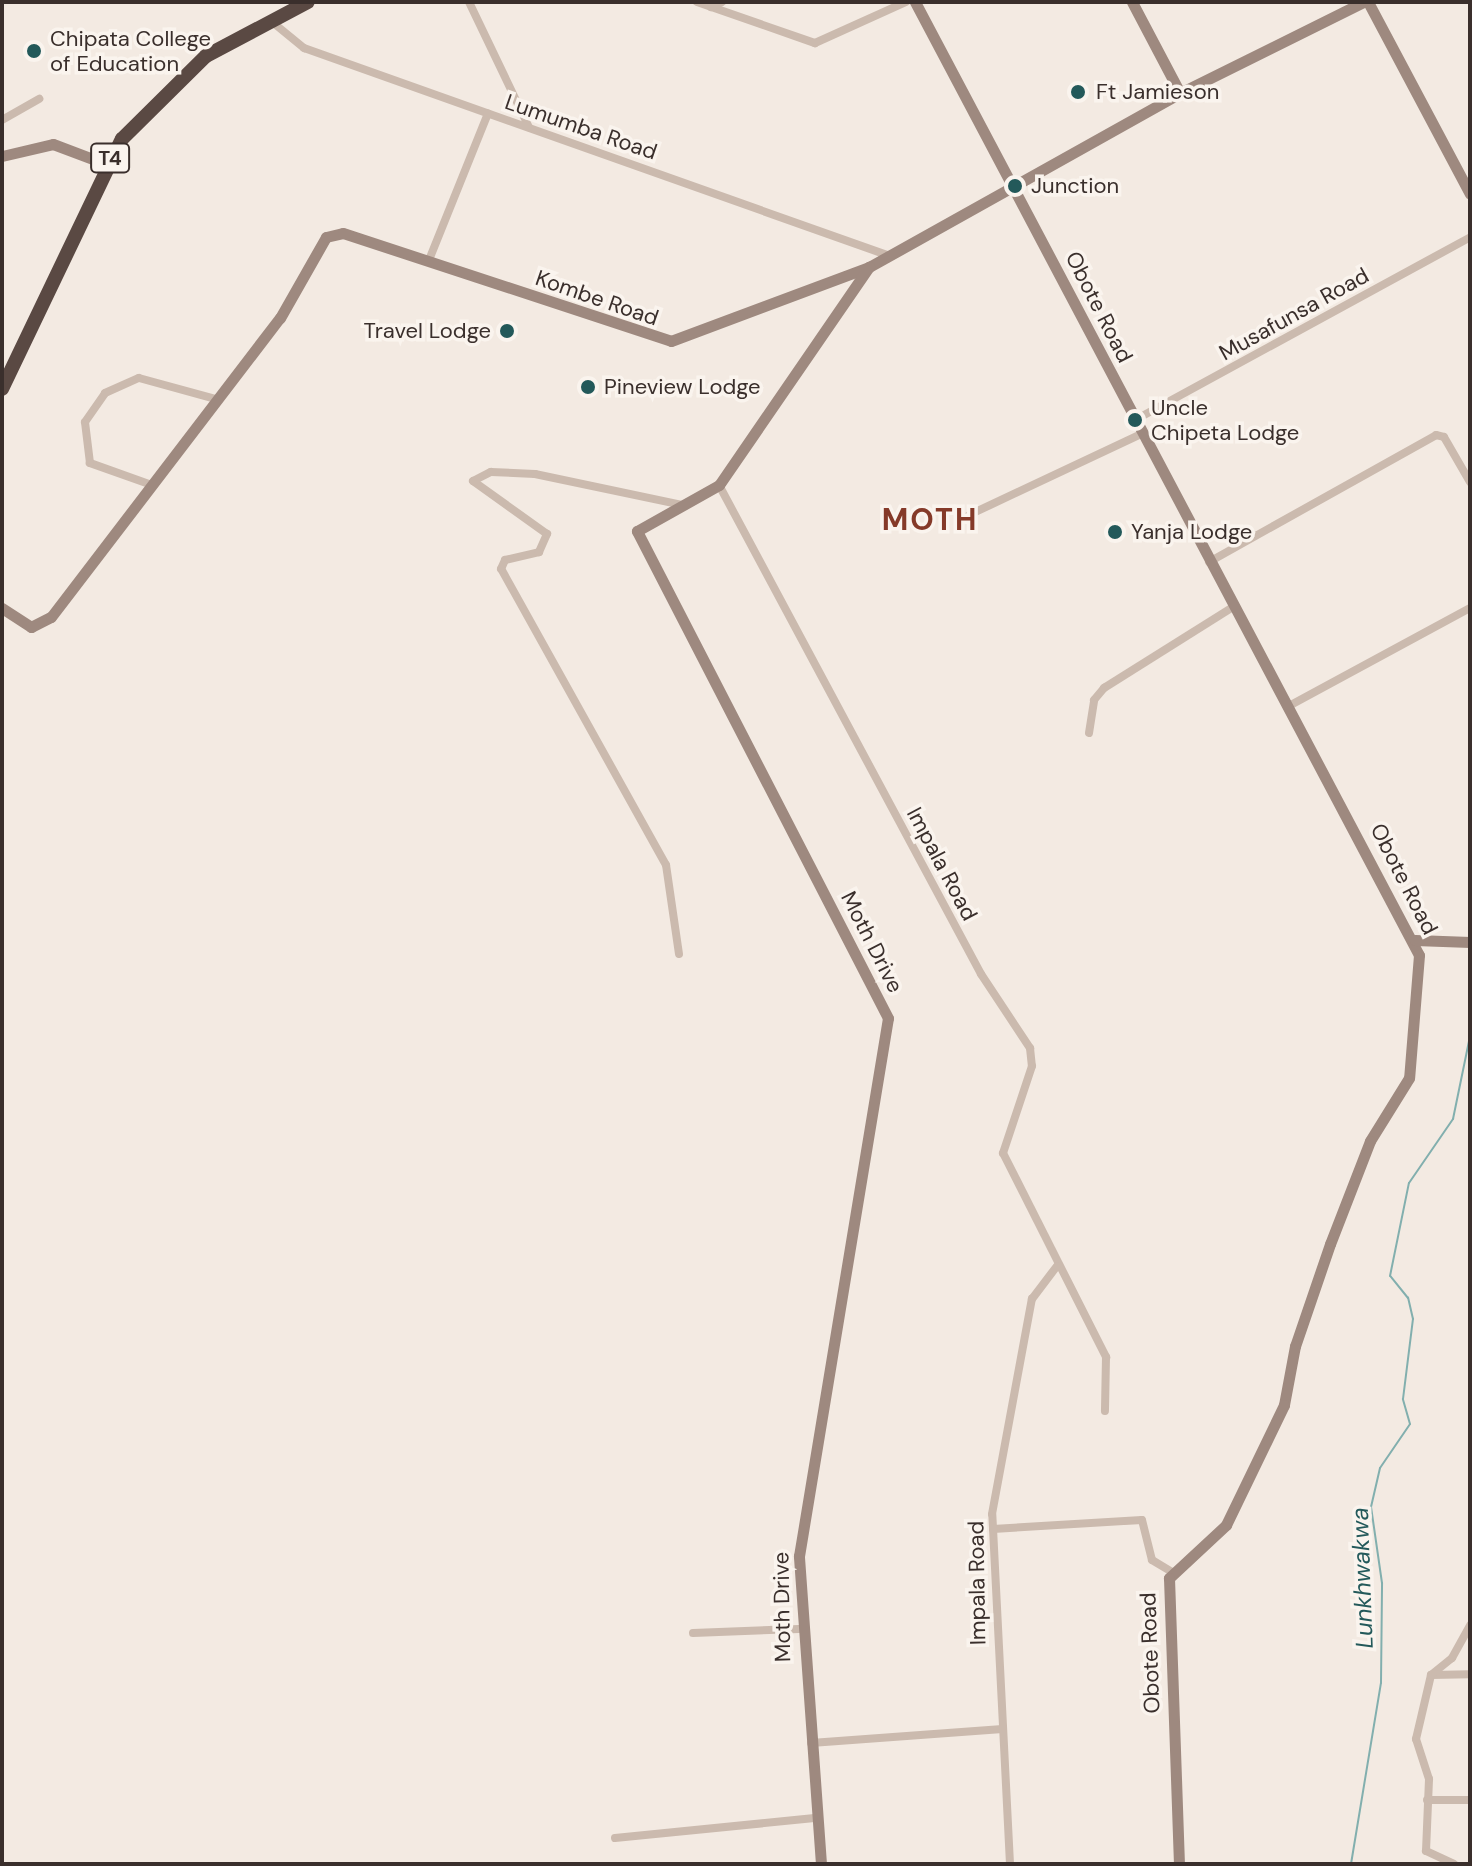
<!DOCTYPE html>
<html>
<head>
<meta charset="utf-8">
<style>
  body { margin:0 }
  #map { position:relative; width:1472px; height:1866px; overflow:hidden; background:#f3eae2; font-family:"DM Sans",sans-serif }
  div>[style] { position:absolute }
  .stream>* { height:2px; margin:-1px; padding:0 1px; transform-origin:1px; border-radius:1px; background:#82afae }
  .street>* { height:8px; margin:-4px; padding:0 4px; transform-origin:4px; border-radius:4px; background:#cbbaae }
  .secondary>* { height:11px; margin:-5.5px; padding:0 5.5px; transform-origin:5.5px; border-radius:5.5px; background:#9e897f }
  .highway>* { height:14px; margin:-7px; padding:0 7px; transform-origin:7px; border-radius:7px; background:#5a4943 }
  .dots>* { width:22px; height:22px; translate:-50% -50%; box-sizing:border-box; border:4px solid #faf4ee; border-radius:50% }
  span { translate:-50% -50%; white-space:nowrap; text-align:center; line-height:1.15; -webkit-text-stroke:7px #faf4ee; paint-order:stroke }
  .shield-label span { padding:2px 6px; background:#faf4ee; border:2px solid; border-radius:6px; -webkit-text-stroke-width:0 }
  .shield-label { font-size:20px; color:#3a2f2c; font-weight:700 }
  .poi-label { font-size:22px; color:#3a2f2c }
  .left { translate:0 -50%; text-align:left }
  .right { translate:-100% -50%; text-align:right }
  .street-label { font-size:22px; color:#3a2f2c }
  .water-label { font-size:24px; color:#23595a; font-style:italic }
  .district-label { font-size:30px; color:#853a29; font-weight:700; letter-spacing:2px }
  .frame { position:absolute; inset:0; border:4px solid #3a2f2c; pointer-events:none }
</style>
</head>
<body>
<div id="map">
  <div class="stream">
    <i style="left:1351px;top:1864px;width:183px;rotate:-80.6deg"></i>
    <i style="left:1381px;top:1683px;width:100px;rotate:-89.4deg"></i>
    <i style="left:1382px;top:1583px;width:77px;rotate:-98.2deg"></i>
    <i style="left:1371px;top:1507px;width:40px;rotate:-77deg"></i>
    <i style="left:1380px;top:1468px;width:53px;rotate:-55.7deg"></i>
    <i style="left:1410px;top:1424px;width:26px;rotate:-106deg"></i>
    <i style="left:1403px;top:1399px;width:81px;rotate:-82.9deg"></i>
    <i style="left:1413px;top:1319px;width:22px;rotate:-103deg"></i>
    <i style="left:1408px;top:1298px;width:28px;rotate:-129deg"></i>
    <i style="left:1390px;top:1276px;width:95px;rotate:-78.5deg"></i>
    <i style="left:1409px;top:1183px;width:78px;rotate:-55.5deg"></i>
    <i style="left:1453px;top:1119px;width:85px;rotate:-78.4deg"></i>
  </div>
  <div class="street">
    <i style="left:469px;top:2px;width:139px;rotate:64.4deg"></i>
    <i style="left:697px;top:2px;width:125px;rotate:19.2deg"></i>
    <i style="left:815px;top:43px;width:100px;rotate:-24.3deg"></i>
    <i style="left:711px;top:7px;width:12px;rotate:-24deg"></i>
    <i style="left:271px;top:21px;width:43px;rotate:39.3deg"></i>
    <i style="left:304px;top:48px;width:619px;rotate:19.55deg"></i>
    <i style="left:2px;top:120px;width:43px;rotate:-29.6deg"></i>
    <i style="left:429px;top:260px;width:158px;rotate:-68.1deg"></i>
    <i style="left:1135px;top:420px;width:382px;rotate:-28.6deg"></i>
    <i style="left:149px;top:484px;width:63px;rotate:-160.4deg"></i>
    <i style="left:90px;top:463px;width:41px;rotate:-97deg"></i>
    <i style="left:85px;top:422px;width:35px;rotate:-55deg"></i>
    <i style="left:105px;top:393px;width:37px;rotate:-24deg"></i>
    <i style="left:139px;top:378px;width:79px;rotate:15.4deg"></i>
    <i style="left:719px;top:485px;width:555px;rotate:61.82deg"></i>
    <i style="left:981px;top:974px;width:89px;rotate:56.5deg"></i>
    <i style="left:1030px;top:1048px;width:18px;rotate:84deg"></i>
    <i style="left:1032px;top:1066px;width:92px;rotate:108.4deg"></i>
    <i style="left:1003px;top:1153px;width:229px;rotate:63.2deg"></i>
    <i style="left:1106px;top:1357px;width:54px;rotate:91.1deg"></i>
    <i style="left:969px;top:515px;width:190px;rotate:-25.2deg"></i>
    <i style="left:1209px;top:562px;width:260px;rotate:-29.2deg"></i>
    <i style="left:1436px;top:435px;width:8px;rotate:14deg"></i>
    <i style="left:1444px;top:437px;width:52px;rotate:60deg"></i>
    <i style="left:1287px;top:707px;width:208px;rotate:-28.4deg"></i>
    <i style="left:1089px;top:733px;width:33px;rotate:-81deg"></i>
    <i style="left:1094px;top:700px;width:16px;rotate:-50deg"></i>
    <i style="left:1104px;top:688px;width:152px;rotate:-32.1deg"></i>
    <i style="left:679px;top:954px;width:90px;rotate:-98.3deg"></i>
    <i style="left:666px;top:865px;width:339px;rotate:-119.1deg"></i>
    <i style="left:501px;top:569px;width:10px;rotate:-66deg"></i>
    <i style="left:505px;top:560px;width:35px;rotate:-13deg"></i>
    <i style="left:539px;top:552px;width:20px;rotate:-66deg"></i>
    <i style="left:547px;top:534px;width:91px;rotate:-144.4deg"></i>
    <i style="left:473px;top:481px;width:20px;rotate:-27deg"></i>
    <i style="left:491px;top:472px;width:44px;rotate:2.6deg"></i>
    <i style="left:535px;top:474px;width:150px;rotate:11.9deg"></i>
    <i style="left:993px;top:1529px;width:149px;rotate:-3.5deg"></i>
    <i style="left:1142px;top:1520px;width:41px;rotate:76deg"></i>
    <i style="left:1152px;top:1560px;width:27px;rotate:31deg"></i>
    <i style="left:693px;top:1633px;width:106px;rotate:-2.2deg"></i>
    <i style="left:1431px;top:1675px;width:39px;rotate:-1deg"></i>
    <i style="left:811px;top:1743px;width:192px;rotate:-4.2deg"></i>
    <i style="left:1427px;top:1800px;width:43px"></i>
    <i style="left:615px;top:1838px;width:203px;rotate:-5.7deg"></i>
    <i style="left:1010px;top:1864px;width:350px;rotate:-92.9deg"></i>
    <i style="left:992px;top:1514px;width:219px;rotate:-79.5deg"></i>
    <i style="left:1032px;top:1299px;width:41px;rotate:-52.9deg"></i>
    <i style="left:1454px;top:1864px;width:31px;rotate:-155deg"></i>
    <i style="left:1426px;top:1851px;width:72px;rotate:-87.6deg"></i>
    <i style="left:1429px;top:1779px;width:42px;rotate:-108deg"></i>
    <i style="left:1416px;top:1739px;width:66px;rotate:-76.8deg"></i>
    <i style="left:1431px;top:1675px;width:27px;rotate:-39deg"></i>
    <i style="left:1452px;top:1658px;width:38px;rotate:-61deg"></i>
  </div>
  <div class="secondary">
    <i style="left:915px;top:2px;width:1078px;rotate:62.13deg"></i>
    <i style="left:1419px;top:955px;width:123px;rotate:94.6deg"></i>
    <i style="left:1409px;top:1078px;width:74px;rotate:121.8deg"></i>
    <i style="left:1370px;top:1141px;width:110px;rotate:111.2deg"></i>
    <i style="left:1330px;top:1244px;width:108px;rotate:108.9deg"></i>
    <i style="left:1295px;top:1346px;width:60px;rotate:100.6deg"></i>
    <i style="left:1284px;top:1405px;width:133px;rotate:115.8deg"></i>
    <i style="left:1226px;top:1525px;width:78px;rotate:137.1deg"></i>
    <i style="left:1169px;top:1578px;width:286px;rotate:88deg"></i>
    <i style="left:1132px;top:2px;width:103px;rotate:62.2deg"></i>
    <i style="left:1368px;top:2px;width:217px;rotate:62deg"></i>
    <i style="left:2px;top:156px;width:52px;rotate:-13.2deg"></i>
    <i style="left:53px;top:144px;width:57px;rotate:20.7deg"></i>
    <i style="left:2px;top:608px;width:35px;rotate:33deg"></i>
    <i style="left:31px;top:627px;width:22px;rotate:-27deg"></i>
    <i style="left:51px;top:617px;width:377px;rotate:-52.6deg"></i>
    <i style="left:280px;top:318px;width:93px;rotate:-60.4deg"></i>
    <i style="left:326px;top:237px;width:17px;rotate:-13deg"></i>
    <i style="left:343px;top:233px;width:345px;rotate:18.2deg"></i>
    <i style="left:671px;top:341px;width:211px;rotate:-20.5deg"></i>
    <i style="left:869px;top:267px;width:356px;rotate:-29.2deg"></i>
    <i style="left:1180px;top:93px;width:204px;rotate:-26.4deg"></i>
    <i style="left:1415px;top:940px;width:55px;rotate:2.1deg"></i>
    <i style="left:821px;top:1864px;width:309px;rotate:-94.1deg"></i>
    <i style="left:799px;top:1556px;width:545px;rotate:-80.61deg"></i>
    <i style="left:888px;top:1018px;width:548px;rotate:-117.27deg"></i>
    <i style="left:637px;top:531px;width:94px;rotate:-29.3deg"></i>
    <i style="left:719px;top:485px;width:265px;rotate:-55.5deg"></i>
  </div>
  <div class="highway">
    <i style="left:2px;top:389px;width:277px;rotate:-64.4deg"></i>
    <i style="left:122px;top:139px;width:118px;rotate:-44.7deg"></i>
    <i style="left:206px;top:56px;width:115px;rotate:-27.9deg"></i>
  </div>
  <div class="dots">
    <i style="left:34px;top:51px;background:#23595a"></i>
    <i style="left:1078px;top:92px;background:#23595a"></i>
    <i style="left:1015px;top:186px;background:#23595a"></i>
    <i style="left:507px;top:331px;background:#23595a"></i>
    <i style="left:588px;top:387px;background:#23595a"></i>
    <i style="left:1135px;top:420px;background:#23595a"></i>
    <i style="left:1115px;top:532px;background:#23595a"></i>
  </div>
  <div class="shield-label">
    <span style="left:110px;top:158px">T4</span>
  </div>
  <div class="poi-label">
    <span class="left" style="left:50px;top:51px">Chipata College<br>of Education</span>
    <span class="left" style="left:1096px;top:92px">Ft Jamieson</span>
    <span class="left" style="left:1031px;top:186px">Junction</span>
    <span class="right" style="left:491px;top:331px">Travel Lodge</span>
    <span class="left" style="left:604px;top:387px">Pineview Lodge</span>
    <span class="left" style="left:1151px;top:420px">Uncle<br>Chipeta Lodge</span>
    <span class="left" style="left:1131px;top:532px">Yanja Lodge</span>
  </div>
  <div class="street-label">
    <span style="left:581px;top:127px;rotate:19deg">Lumumba Road</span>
    <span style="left:597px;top:298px;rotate:19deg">Kombe Road</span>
    <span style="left:1099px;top:307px;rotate:63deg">Obote Road</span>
    <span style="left:1294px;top:314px;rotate:-29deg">Musafunsa Road</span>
    <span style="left:942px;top:864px;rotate:62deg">Impala Road</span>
    <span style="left:1404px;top:879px;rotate:63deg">Obote Road</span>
    <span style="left:872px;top:942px;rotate:63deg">Moth Drive</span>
    <span style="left:977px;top:1583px;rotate:-91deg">Impala Road</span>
    <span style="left:782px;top:1607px;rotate:-91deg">Moth Drive</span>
    <span style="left:1150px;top:1653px;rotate:-92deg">Obote Road</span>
  </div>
  <div class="water-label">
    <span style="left:1362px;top:1578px;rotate:-92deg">Lunkhwakwa</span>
  </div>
  <div class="district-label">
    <span style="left:930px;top:520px">MOTH</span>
  </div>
  <div class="frame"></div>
</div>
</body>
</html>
